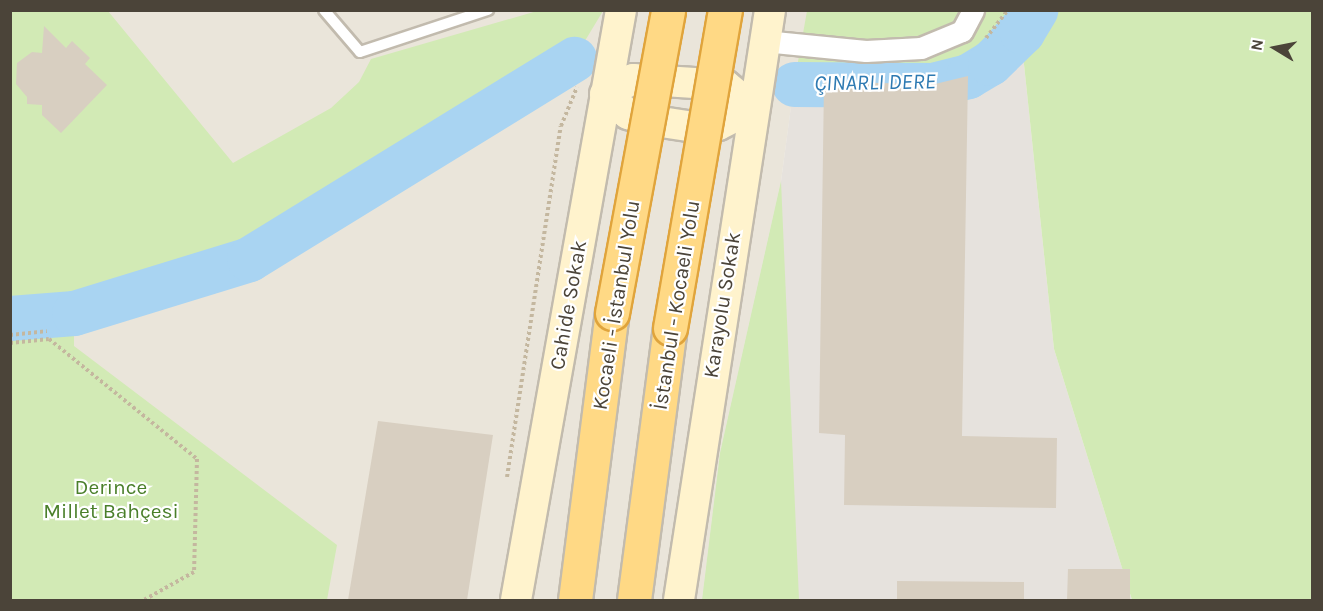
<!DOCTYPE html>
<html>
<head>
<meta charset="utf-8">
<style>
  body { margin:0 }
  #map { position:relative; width:1323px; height:611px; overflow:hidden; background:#f6f3ec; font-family:Karla,sans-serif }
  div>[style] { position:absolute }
  .residential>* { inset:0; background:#eae5da }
  .industrial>* { inset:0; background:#e6e2dd }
  .green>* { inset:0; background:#d2eab5 }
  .water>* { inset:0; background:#a9d4f2 }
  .river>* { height:45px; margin:-22.5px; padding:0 22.5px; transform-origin:22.5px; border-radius:22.5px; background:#a9d4f2 }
  .building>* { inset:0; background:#d8cfc1 }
  .path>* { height:4px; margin-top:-2px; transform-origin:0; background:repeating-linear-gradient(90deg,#c4b79f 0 3px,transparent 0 6px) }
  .roads { filter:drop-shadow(2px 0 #c2bbae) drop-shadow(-2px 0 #c2bbae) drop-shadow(0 2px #c2bbae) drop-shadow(0 -2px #c2bbae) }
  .service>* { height:10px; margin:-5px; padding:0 5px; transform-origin:5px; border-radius:5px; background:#fff }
  .minor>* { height:21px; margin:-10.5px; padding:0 10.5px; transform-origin:10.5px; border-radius:10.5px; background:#fff }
  .secondary>* { height:30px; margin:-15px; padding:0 15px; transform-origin:15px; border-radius:15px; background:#fff3cd }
  .trunk>* { height:33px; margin:-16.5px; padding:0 16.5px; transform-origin:16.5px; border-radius:16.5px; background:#ffd985 }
  .bridges { filter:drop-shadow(2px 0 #e0a43c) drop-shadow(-2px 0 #e0a43c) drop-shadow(0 2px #e0a43c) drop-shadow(0 -2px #e0a43c) }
  .trunk-bridge>* { height:33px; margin:-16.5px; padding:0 16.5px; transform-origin:16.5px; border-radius:16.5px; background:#ffd985 }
  span { translate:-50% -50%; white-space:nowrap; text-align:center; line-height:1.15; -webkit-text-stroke:4.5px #fff; paint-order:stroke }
  .street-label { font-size:21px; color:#4b4439 }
  .park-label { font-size:21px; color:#4a7f2a }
  .water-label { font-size:22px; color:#2e7ab2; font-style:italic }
  .frame { position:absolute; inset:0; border:12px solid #4b4439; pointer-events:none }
  .north { position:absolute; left:1245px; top:18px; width:60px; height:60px; -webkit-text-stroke:4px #fff; paint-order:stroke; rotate:280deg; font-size:16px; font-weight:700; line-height:24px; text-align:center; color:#4b4439 }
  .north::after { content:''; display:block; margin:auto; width:21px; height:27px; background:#4b4439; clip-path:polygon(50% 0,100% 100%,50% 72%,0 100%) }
</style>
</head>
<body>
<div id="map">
  <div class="residential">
    <i style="clip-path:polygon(10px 11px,1035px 11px,794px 85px,781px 181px,720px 453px,702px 600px,11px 600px)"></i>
  </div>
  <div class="industrial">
    <i style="clip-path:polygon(1018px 37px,1023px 55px,1054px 349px,1132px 600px,702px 600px,720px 453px,781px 181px,794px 84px,932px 85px,968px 76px,990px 63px)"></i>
  </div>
  <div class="green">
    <i style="clip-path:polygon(10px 11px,108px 11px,233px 163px,331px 108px,359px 82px,371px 59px,537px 11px,603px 11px,574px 59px,244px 257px,74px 313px,74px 346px,337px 545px,327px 600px,11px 600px)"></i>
    <i style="clip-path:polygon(807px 11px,1312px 11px,1312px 600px,1132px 600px,1054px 349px,1023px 55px,1018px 37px,968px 76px,794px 84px)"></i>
    <i style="clip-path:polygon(781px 181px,799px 600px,702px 600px,720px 453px)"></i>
  </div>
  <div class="water">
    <i style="clip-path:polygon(1008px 11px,1054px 11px,1023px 55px,1018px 37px,990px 63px,968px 76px,932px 85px,794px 84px,796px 68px,930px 72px,973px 51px)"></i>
  </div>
  <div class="river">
    <i style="left:794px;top:84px;width:138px;rotate:0.4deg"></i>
    <i style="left:932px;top:85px;width:37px;rotate:-14deg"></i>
    <i style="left:968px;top:76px;width:26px;rotate:-31deg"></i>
    <i style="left:990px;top:63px;width:45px;rotate:-44.1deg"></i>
    <i style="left:1022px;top:32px;width:26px;rotate:-59deg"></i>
    <i style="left:10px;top:318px;width:64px;rotate:-4.5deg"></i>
    <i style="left:74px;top:313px;width:183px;rotate:-17.1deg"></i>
    <i style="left:249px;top:259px;width:382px;rotate:-31.6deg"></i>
  </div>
  <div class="building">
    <i style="clip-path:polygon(44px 26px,66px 48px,72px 41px,90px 58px,85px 64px,107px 85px,61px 133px,42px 115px,42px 105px,27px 104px,27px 97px,16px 84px,17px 63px,32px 52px,42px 53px)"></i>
    <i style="clip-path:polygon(968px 76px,962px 436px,1057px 438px,1056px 508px,844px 505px,845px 435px,819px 433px,824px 82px,935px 84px)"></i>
    <i style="clip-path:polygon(378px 421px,493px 435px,467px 600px,348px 600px)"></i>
    <i style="clip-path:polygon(1068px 569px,1130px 569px,1130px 600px,1067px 600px)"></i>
    <i style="clip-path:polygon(897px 581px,1024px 582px,1024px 600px,897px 600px)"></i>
  </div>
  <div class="path">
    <i style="left:986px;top:38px;width:36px;rotate:-52deg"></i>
    <i style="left:10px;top:335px;width:37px;rotate:-6deg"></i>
    <i style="left:10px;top:343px;width:39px;rotate:-6deg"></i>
    <i style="left:49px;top:339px;width:191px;rotate:39deg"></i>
    <i style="left:197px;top:459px;width:113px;rotate:91.5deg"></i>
    <i style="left:194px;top:572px;width:57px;rotate:150.8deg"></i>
    <i style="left:507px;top:477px;width:355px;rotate:-81.3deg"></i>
    <i style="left:561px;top:126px;width:42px;rotate:-67.7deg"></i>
  </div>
  <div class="roads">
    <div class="service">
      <i style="left:324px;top:10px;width:55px;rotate:49.4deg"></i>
      <i style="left:360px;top:52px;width:135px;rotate:-18.2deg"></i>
    </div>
    <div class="minor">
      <i style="left:764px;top:41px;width:102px;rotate:5.6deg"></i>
      <i style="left:866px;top:51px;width:55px;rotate:-3.1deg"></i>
      <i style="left:921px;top:48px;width:44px;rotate:-22.5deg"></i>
      <i style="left:962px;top:31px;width:24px;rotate:-62deg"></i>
    </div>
    <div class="secondary">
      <i style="left:633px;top:79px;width:92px;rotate:3.7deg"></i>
      <i style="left:725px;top:85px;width:35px;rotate:40deg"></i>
      <i style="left:752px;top:108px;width:38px;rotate:153deg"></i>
      <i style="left:718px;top:125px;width:24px;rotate:175deg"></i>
      <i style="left:694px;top:127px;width:53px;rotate:-171.3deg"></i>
      <i style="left:642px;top:119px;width:15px;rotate:-160deg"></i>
      <i style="left:628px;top:114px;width:30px;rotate:-139deg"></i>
      <i style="left:605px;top:94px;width:32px;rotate:-28deg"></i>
      <i style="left:516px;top:600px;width:599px;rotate:-79.91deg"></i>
      <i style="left:679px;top:600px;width:597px;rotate:-81.23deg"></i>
    </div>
    <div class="trunk">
      <i style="left:575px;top:600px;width:289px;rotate:-82.7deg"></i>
      <i style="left:634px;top:600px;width:274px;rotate:-82.5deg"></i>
    </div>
  </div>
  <div class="bridges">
    <div class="trunk-bridge">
      <i style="left:612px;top:313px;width:308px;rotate:-79.5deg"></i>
      <i style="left:670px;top:328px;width:323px;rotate:-80.2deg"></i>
    </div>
  </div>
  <div class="street-label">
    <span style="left:568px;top:305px;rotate:-80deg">Cahide Sokak</span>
    <span style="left:616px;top:305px;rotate:-81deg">Kocaeli - İstanbul Yolu</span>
    <span style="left:676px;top:305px;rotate:-81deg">İstanbul - Kocaeli Yolu</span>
    <span style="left:722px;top:305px;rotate:-81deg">Karayolu Sokak</span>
  </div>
  <div class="park-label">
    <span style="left:111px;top:499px">Derince<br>Millet Bahçesi</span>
  </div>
  <div class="water-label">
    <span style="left:875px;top:83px;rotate:-1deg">ÇINARLI DERE</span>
  </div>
  <div class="frame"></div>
  <div class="north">N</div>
</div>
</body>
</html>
